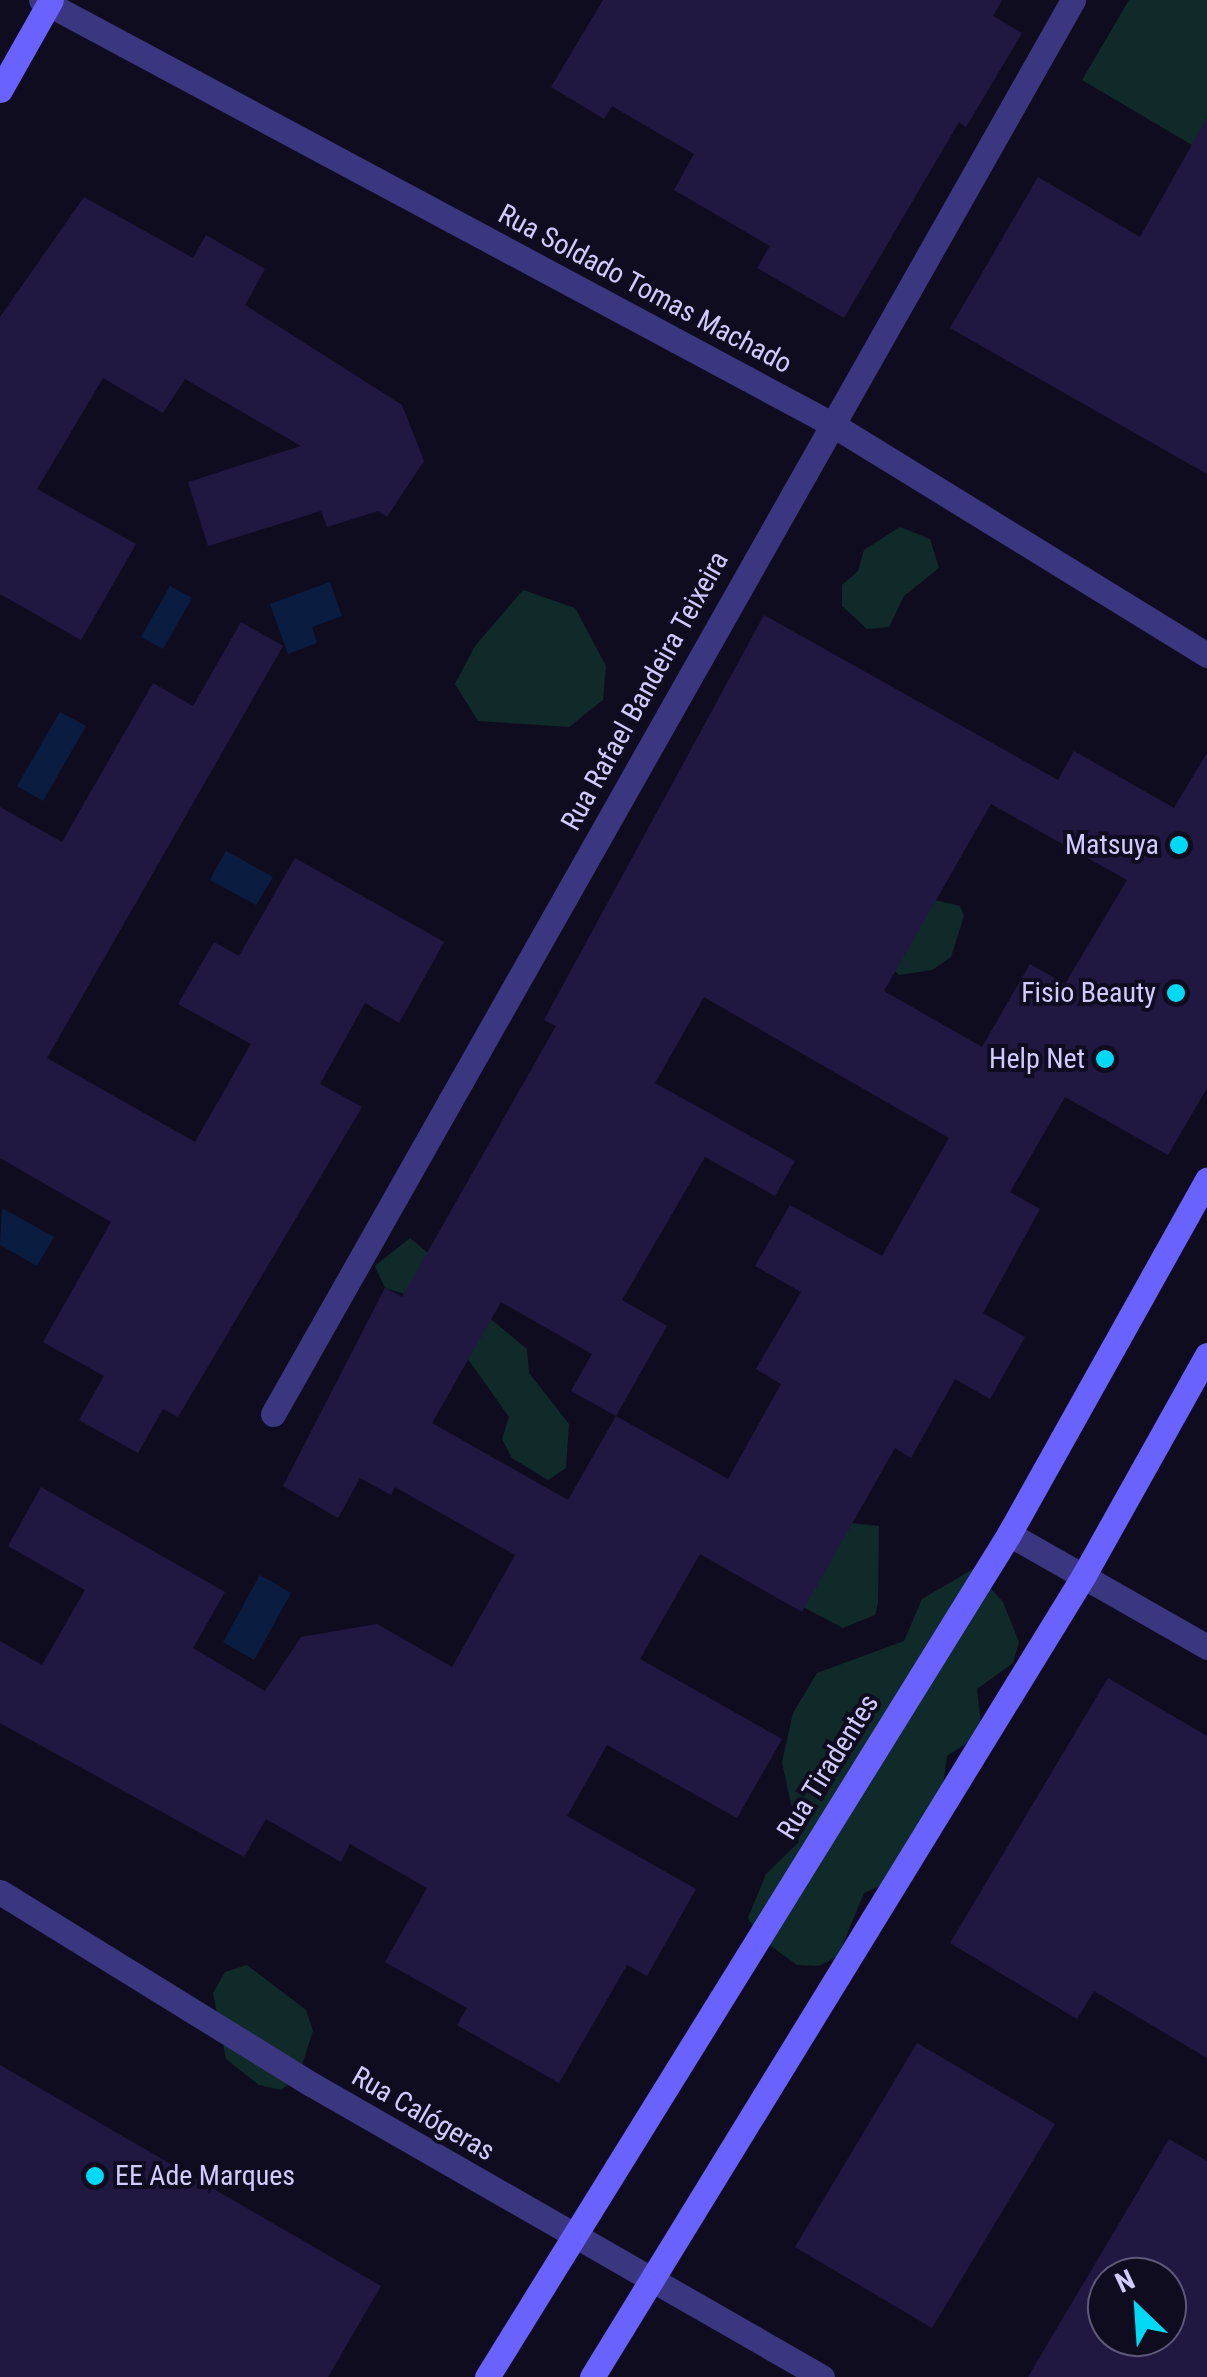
<!DOCTYPE html>
<html>
<head>
<meta charset="utf-8">
<style>
  body { margin:0 }
  #map { position:relative; width:1207px; height:2377px; overflow:hidden; background:#100c20; font-family:"Roboto Condensed",sans-serif }
  div>[style] { position:absolute }
  .green>* { inset:0; background:#0f2a29 }
  .water>* { inset:0; background:#0a1d41 }
  .building>* { inset:0; background:#211841 }
  .street>* { height:25px; margin:-12.5px; padding:0 12.5px; transform-origin:12.5px; border-radius:12.5px; background:#3a3680 }
  .secondary>* { height:25px; margin:-12.5px; padding:0 12.5px; transform-origin:12.5px; border-radius:12.5px; background:#6962ff }
  .dots>* { width:28px; height:28px; translate:-50% -50%; box-sizing:border-box; border:5px solid #100c20; border-radius:50% }
  span { translate:-50% -50%; white-space:nowrap; text-align:center; line-height:1.15; -webkit-text-stroke:8px #100c20; paint-order:stroke }
  .street-label { font-size:28px; color:#d2cbff }
  .poi-label { font-size:28px; color:#d2cbff }
  .right { translate:-100% -50%; text-align:right }
  .left { translate:0 -50%; text-align:left }
  .north { position:absolute; left:1087px; top:2257px; width:100px; height:100px; box-sizing:border-box; background:#100c20; border:2px solid #5e5879; border-radius:50%; rotate:335deg; font-size:28px; font-weight:700; line-height:40px; text-align:center; color:#d2cbff }
  .north::after { content:''; display:block; margin:auto; width:35px; height:45px; background:#00d9f6; clip-path:polygon(50% 0,100% 100%,50% 72%,0 100%) }
</style>
</head>
<body>
<div id="map">
  <div class="green">
    <i style="clip-path:polygon(1129px 0,1207px 0,1207px 120px,1192px 145px,1082px 80px)"></i>
    <i style="clip-path:polygon(900px 527px,930px 539px,939px 568px,904px 596px,889px 627px,867px 629px,842px 606px,842px 585px,858px 571px,864px 550px)"></i>
    <i style="clip-path:polygon(523px 590px,575px 608px,606px 666px,603px 700px,569px 727px,478px 721px,455px 684px,475px 646px)"></i>
    <i style="clip-path:polygon(935px 900px,960px 906px,964px 916px,951px 957px,932px 970px,899px 975px,884px 961px)"></i>
    <i style="clip-path:polygon(410px 1238px,483px 1299px,492px 1320px,527px 1349px,529px 1373px,569px 1424px,566px 1468px,548px 1480px,512px 1458px,502px 1439px,509px 1417px,427px 1301px,385px 1288px,375px 1266px)"></i>
    <i style="clip-path:polygon(850px 1523px,879px 1526px,878px 1603px,875px 1615px,843px 1628px,803px 1607px)"></i>
    <i style="clip-path:polygon(973px 1569px,1003px 1602px,1019px 1642px,1013px 1663px,977px 1689px,982px 1733px,947px 1756px,935px 1845px,903px 1875px,864px 1893px,838px 1956px,819px 1966px,797px 1965px,759px 1937px,748px 1918px,766px 1874px,799px 1842px,782px 1762px,793px 1713px,817px 1673px,904px 1641px,922px 1599px)"></i>
    <i style="clip-path:polygon(247px 1965px,306px 2010px,313px 2031px,298px 2077px,281px 2090px,259px 2085px,226px 2059px,213px 1993px,225px 1972px)"></i>
  </div>
  <div class="water">
    <i style="clip-path:polygon(330px 582px,342px 616px,312px 627px,317px 643px,288px 654px,270px 604px)"></i>
    <i style="clip-path:polygon(170px 586px,192px 598px,163px 649px,141px 637px)"></i>
    <i style="clip-path:polygon(60px 712px,86px 726px,43px 801px,17px 786px)"></i>
    <i style="clip-path:polygon(226px 851px,273px 877px,256px 905px,210px 880px)"></i>
    <i style="clip-path:polygon(2px 1208px,54px 1237px,37px 1266px,0 1245px)"></i>
    <i style="clip-path:polygon(260px 1575px,291px 1593px,254px 1660px,223px 1642px)"></i>
  </div>
  <div class="building">
    <i style="clip-path:polygon(603px 0,1002px 0,993px 16px,1022px 33px,966px 127px,959px 122px,844px 318px,757px 268px,770px 246px,674px 190px,694px 154px,612px 106px,604px 119px,551px 87px)"></i>
    <i style="clip-path:polygon(1207px 118px,1207px 474px,950px 328px,1038px 177px,1140px 237px)"></i>
    <i style="clip-path:polygon(84px 197px,193px 258px,206px 235px,265px 269px,245px 305px,402px 405px,424px 461px,387px 517px,378px 511px,327px 527px,321px 511px,208px 546px,188px 482px,301px 446px,185px 379px,163px 413px,103px 378px,37px 489px,136px 544px,81px 640px,0 594px,0 317px)"></i>
    <i style="clip-path:polygon(evenodd,764px 615px,1058px 780px,1074px 751px,1174px 808px,1207px 753px,1207px 1088px,1168px 1155px,1065px 1097px,1010px 1192px,1040px 1209px,983px 1313px,1025px 1337px,990px 1399px,955px 1379px,911px 1458px,895px 1448px,802px 1612px,700px 1554px,640px 1659px,782px 1739px,737px 1818px,607px 1745px,567px 1816px,696px 1889px,647px 1976px,627px 1965px,559px 2083px,457px 2025px,467px 2008px,385px 1962px,427px 1888px,350px 1844px,341px 1862px,266px 1819px,244px 1857px,0 1723px,0 1641px,42px 1665px,85px 1590px,8px 1546px,41px 1487px,225px 1592px,193px 1648px,265px 1691px,301px 1637px,377px 1624px,452px 1667px,515px 1555px,395px 1487px,391px 1495px,360px 1478px,338px 1518px,283px 1486px,385px 1288px,402px 1297px,556px 1026px,544px 1020px,764px 615px,991px 804px,1127px 880px,1065px 984px,1030px 964px,982px 1047px,884px 991px,991px 804px,764px 615px,704px 997px,949px 1138px,882px 1256px,790px 1205px,755px 1266px,801px 1292px,756px 1369px,781px 1384px,728px 1479px,616px 1416px,667px 1326px,622px 1300px,705px 1157px,775px 1196px,795px 1161px,655px 1083px,704px 997px,764px 615px,501px 1302px,592px 1354px,571px 1391px,616px 1416px,568px 1500px,432px 1423px,501px 1302px)"></i>
    <i style="clip-path:polygon(241px 622px,283px 646px,47px 1058px,195px 1142px,251px 1044px,178px 1004px,214px 942px,239px 956px,295px 858px,444px 942px,399px 1023px,365px 1003px,320px 1084px,362px 1107px,178px 1417px,163px 1409px,138px 1453px,79px 1420px,104px 1376px,43px 1342px,111px 1222px,0 1158px,0 807px,62px 842px,153px 683px,193px 706px)"></i>
    <i style="clip-path:polygon(1108px 1678px,1207px 1736px,1207px 2058px,1094px 1991px,1077px 2019px,950px 1943px)"></i>
    <i style="clip-path:polygon(917px 2043px,1055px 2124px,932px 2328px,795px 2247px)"></i>
    <i style="clip-path:polygon(0 2065px,381px 2286px,328px 2377px,0 2377px)"></i>
    <i style="clip-path:polygon(evenodd,1169px 2139px,1207px 2161px,1207px 2377px,1028px 2377px,1169px 2139px,1107px 2277px,1167px 2277px,1167px 2337px,1107px 2337px,1107px 2277px)"></i>
  </div>
  <div class="street">
    <i style="left:41px;top:0;width:895px;rotate:28.2deg"></i>
    <i style="left:830px;top:423px;width:443px;rotate:31.6deg"></i>
    <i style="left:273px;top:1414px;width:1625px;rotate:-60.5deg"></i>
    <i style="left:1009px;top:1534px;width:228px;rotate:29.7deg"></i>
    <i style="left:0;top:1892px;width:365px;rotate:31.7deg"></i>
    <i style="left:311px;top:2084px;width:589px;rotate:29.83deg"></i>
  </div>
  <div class="secondary">
    <i style="left:0;top:90px;width:103px;rotate:-60.5deg"></i>
    <i style="left:487px;top:2377px;width:992px;rotate:-58.23deg"></i>
    <i style="left:1009px;top:1534px;width:406px;rotate:-60.8deg"></i>
    <i style="left:592px;top:2377px;width:941px;rotate:-58.47deg"></i>
    <i style="left:1084px;top:1575px;width:252px;rotate:-60.8deg"></i>
  </div>
  <div class="dots">
    <i style="left:1179px;top:845px;background:#00d9f6"></i>
    <i style="left:1176px;top:993px;background:#00d9f6"></i>
    <i style="left:1105px;top:1059px;background:#00d9f6"></i>
    <i style="left:95px;top:2176px;background:#00d9f6"></i>
  </div>
  <div class="street-label">
    <span style="left:645px;top:289px;rotate:28deg">Rua Soldado Tomas Machado</span>
    <span style="left:645px;top:691px;rotate:-61deg">Rua Rafael Bandeira Teixeira</span>
    <span style="left:828px;top:1767px;rotate:-58deg">Rua Tiradentes</span>
    <span style="left:423px;top:2114px;rotate:30deg">Rua Calógeras</span>
  </div>
  <div class="poi-label">
    <span class="right" style="left:1159px;top:845px">Matsuya</span>
    <span class="right" style="left:1156px;top:993px">Fisio Beauty</span>
    <span class="right" style="left:1085px;top:1059px">Help Net</span>
    <span class="left" style="left:115px;top:2176px">EE Ade Marques</span>
  </div>
  <div class="north">N</div>
</div>
</body>
</html>
